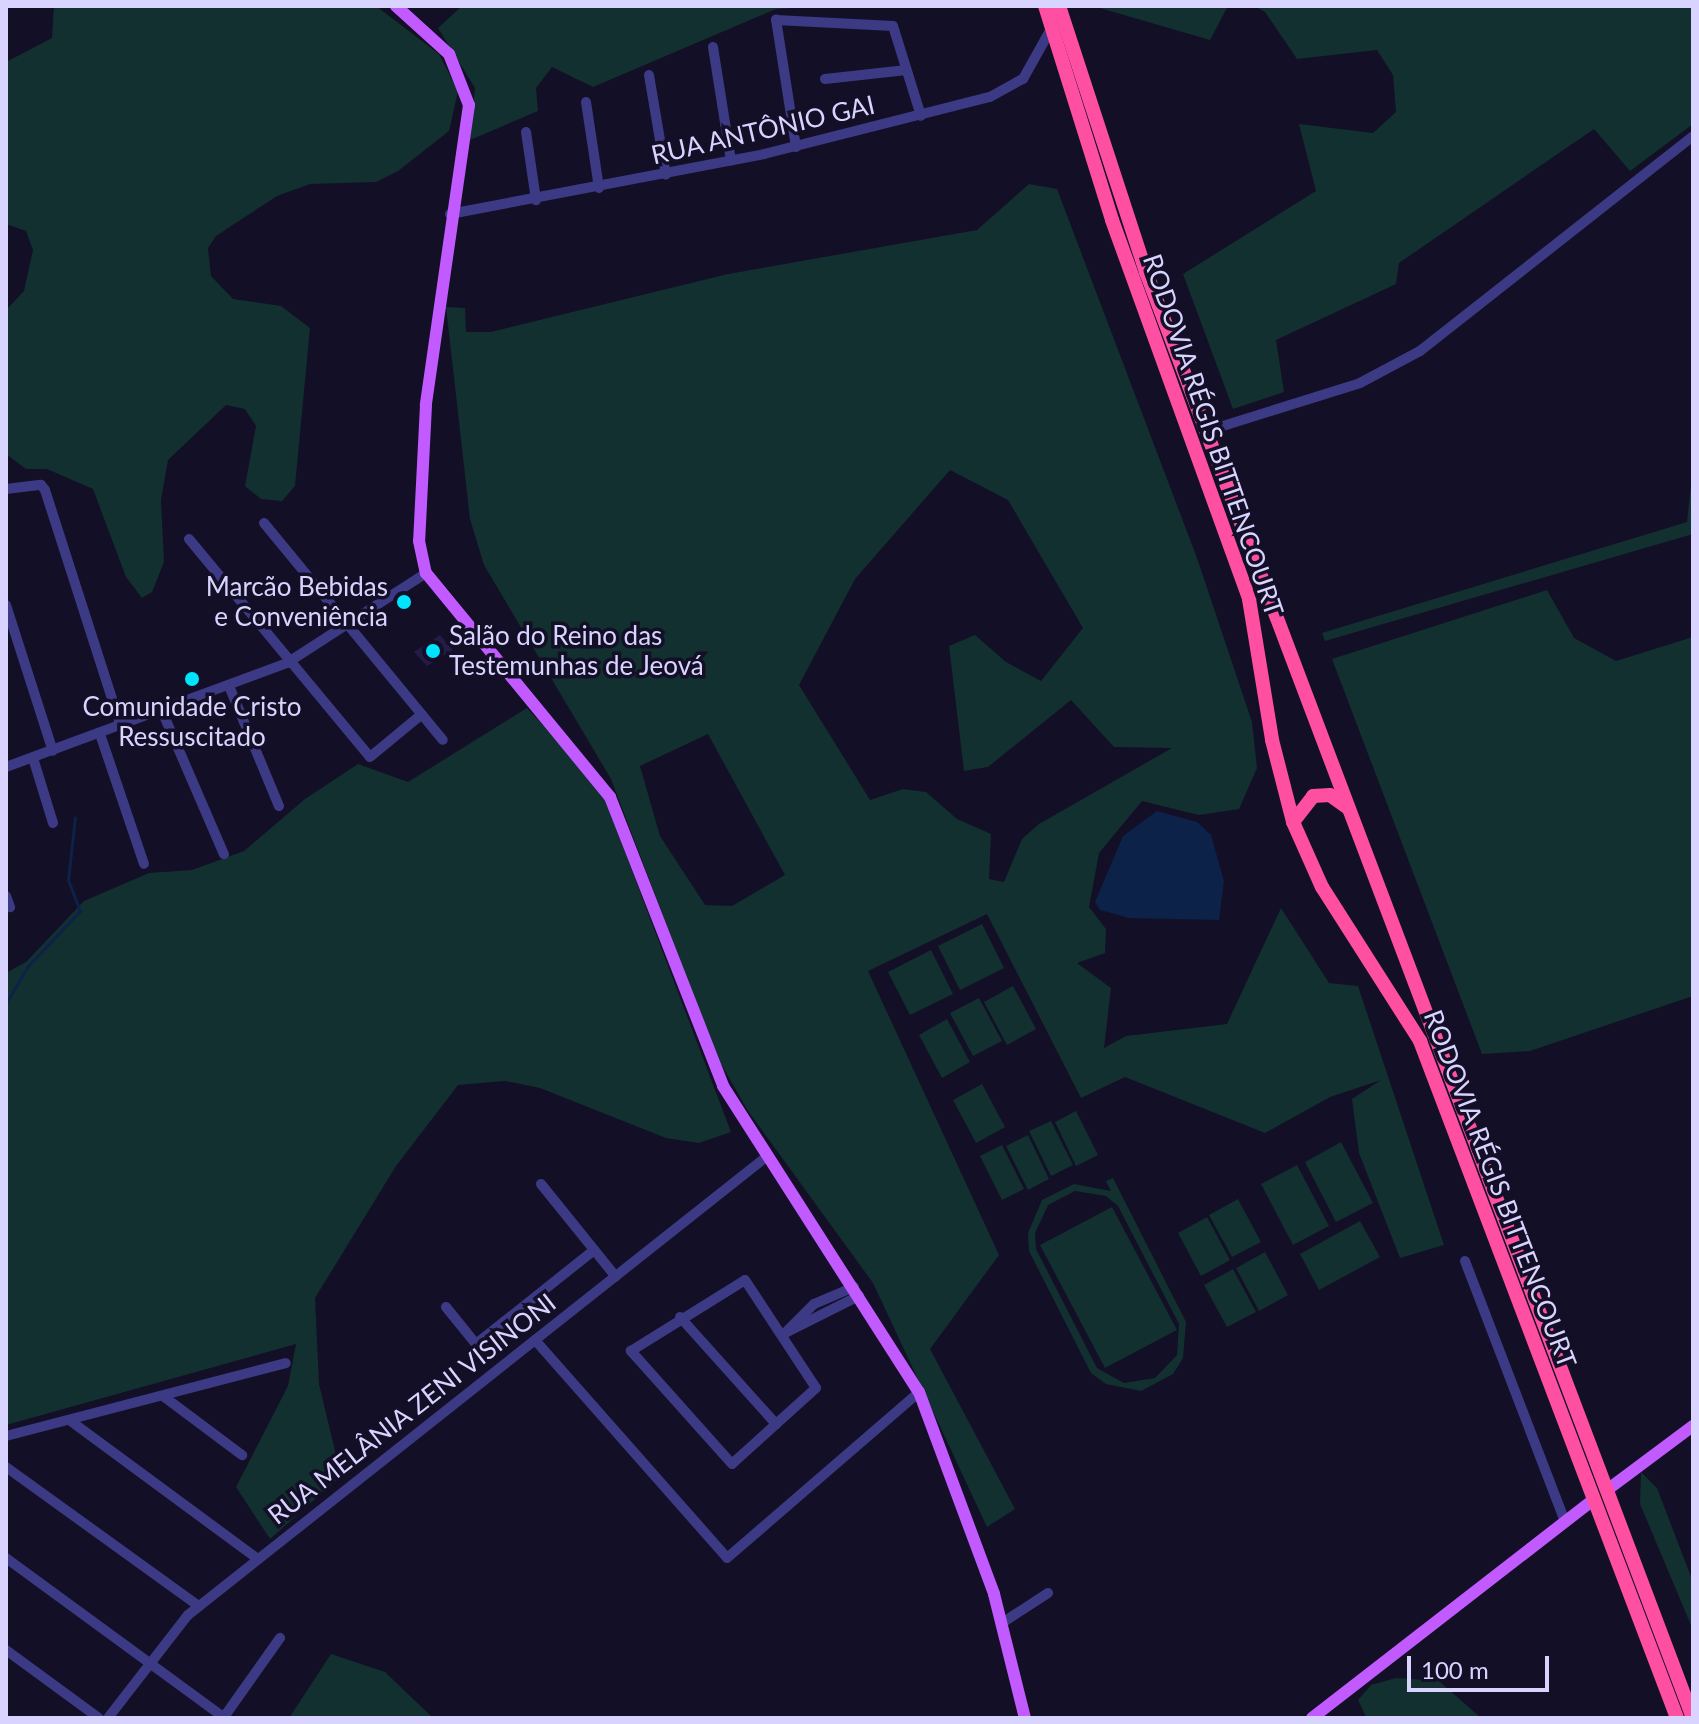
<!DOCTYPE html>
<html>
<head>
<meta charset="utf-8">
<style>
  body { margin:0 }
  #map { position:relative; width:1699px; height:1724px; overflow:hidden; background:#130f26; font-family:Lato,sans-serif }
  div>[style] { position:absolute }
  .green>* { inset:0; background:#12302f }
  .water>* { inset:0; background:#0c2248 }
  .stream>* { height:3px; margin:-1.5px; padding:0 1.5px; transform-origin:1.5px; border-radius:1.5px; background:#0c2248 }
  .building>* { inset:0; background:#241b47 }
  .minor>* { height:10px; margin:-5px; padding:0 5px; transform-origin:5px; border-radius:5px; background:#3d3a85 }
  .major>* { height:12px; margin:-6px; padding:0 6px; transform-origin:6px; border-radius:6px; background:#c25bff }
  .highway>* { height:14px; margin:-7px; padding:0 7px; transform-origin:7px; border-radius:7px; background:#ff4fa3 }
  .dots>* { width:22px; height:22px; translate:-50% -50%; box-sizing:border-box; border:4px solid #130f26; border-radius:50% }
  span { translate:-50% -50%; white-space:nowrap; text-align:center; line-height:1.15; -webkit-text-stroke:7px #130f26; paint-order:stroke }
  .street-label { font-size:26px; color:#d9d4ff }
  .poi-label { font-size:26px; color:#d9d4ff }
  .right { translate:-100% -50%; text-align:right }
  .left { translate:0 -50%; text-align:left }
  .frame { position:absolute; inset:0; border:8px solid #d9d4ff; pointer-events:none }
  .scale { position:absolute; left:1407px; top:1656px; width:142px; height:36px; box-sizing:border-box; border:4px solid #d9d4ff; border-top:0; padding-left:10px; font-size:24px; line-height:28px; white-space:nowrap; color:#d9d4ff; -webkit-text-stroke:6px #130f26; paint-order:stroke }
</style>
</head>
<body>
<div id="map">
  <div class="green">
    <i style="clip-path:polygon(54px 6px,376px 6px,439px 54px,458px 91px,449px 131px,398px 171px,376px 182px,310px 184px,277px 196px,216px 236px,208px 248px,211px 276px,233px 299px,281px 306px,310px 328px,295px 486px,282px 501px,261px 499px,245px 486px,256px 426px,245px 409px,226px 405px,168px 460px,161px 500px,164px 562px,152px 592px,142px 598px,126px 577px,93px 489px,47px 469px,26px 469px,6px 454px,6px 310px,24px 291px,33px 250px,26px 231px,6px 224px,6px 62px,52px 38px)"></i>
    <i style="clip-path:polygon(462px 6px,823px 6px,776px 9px,593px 87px,552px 67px,536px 88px,538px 111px,470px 140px,475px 88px,438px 28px)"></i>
    <i style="clip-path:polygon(1093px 6px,1228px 6px,1210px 40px)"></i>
    <i style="clip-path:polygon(1254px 6px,1693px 6px,1693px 124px,1630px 171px,1594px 129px,1399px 263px,1396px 284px,1276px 340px,1284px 392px,1233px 409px,1183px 274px,1316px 191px,1299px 124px,1373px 133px,1396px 112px,1393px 75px,1377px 50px,1297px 59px,1265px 12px)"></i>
    <i style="clip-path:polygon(evenodd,1029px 184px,1057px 189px,1197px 558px,1252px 722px,1257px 768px,1239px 809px,1199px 815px,1142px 801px,1099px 853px,1089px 907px,1106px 929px,1105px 953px,1077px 963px,1111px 988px,1104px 1048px,1126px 1036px,1227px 1024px,1281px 908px,1329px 983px,1358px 986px,1444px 1245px,1400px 1258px,1359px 1153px,1352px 1099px,1381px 1080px,1330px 1097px,1265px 1133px,1125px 1077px,1081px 1098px,987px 914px,868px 971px,999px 1255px,930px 1349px,1015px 1509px,987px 1527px,873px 1283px,748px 1111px,716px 1055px,611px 779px,484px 565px,470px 519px,446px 307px,465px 308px,466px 332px,491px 332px,728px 274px,977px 230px,1029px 184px,950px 470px,1008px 500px,1083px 628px,1041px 681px,1006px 662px,975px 635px,949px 646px,964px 771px,988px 767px,1071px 700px,1114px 747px,1172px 748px,1039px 824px,1022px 839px,1004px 882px,989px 879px,991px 834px,957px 819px,926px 792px,903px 789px,870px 800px,799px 685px,855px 579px,950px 470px,1029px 184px,708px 734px,785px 875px,732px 906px,705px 905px,660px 836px,640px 766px,708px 734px)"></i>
    <i style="clip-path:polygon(1693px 466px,1693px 534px,1325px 641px,1322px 633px,1687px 522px)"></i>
    <i style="clip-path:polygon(1547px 590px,1574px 638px,1616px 661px,1693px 637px,1693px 996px,1530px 1051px,1482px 1054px,1332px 659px)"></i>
    <i style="clip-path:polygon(527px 708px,601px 789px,731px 1132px,699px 1143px,666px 1138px,540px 1088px,505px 1081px,458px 1085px,396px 1166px,315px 1298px,319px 1384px,341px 1476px,270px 1539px,236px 1487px,288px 1386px,296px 1344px,6px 1425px,6px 973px,26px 962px,84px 901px,149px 873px,192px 870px,244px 851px,305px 799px,358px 764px,408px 782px)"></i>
    <i style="clip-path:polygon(982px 924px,1004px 968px,960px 990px,938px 946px)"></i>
    <i style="clip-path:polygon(931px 950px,953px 994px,910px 1015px,888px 972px)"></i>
    <i style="clip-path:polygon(1013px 986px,1036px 1029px,1007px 1045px,984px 1002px)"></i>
    <i style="clip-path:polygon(979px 998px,1002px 1041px,973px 1056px,950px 1013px)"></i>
    <i style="clip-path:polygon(947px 1019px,970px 1062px,942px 1078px,919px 1035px)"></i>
    <i style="clip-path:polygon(982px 1084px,1005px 1127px,976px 1143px,953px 1100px)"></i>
    <i style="clip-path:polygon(1076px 1111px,1098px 1155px,1076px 1166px,1055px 1122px)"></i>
    <i style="clip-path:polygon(1051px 1121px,1073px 1165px,1051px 1176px,1029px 1131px)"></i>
    <i style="clip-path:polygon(1028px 1135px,1049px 1179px,1028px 1190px,1006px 1146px)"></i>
    <i style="clip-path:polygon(1341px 1142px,1373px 1203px,1336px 1222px,1305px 1162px)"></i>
    <i style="clip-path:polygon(1002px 1145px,1024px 1189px,1002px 1200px,980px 1156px)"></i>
    <i style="clip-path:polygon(1297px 1165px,1329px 1226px,1293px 1245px,1261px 1184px)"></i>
    <i style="clip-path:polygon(evenodd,1113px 1178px,1186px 1322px,1183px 1358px,1173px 1374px,1141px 1391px,1106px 1384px,1091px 1373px,1029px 1251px,1028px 1233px,1042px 1200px,1074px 1184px,1111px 1191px,1106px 1181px,1113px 1178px,1075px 1191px,1106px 1196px,1118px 1206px,1179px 1324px,1177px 1355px,1155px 1378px,1124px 1383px,1097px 1368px,1036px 1249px,1035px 1233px,1048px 1205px,1075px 1191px)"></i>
    <i style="clip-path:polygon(1238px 1199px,1261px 1242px,1232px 1257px,1209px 1215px)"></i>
    <i style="clip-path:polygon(1112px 1207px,1177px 1330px,1105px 1368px,1040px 1245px)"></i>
    <i style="clip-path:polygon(1207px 1217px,1230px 1260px,1201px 1276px,1178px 1233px)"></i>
    <i style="clip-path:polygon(1360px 1221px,1380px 1257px,1319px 1290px,1300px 1254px)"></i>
    <i style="clip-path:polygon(1265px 1252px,1288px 1295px,1259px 1311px,1236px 1268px)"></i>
    <i style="clip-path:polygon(1233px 1269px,1256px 1312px,1227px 1327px,1204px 1285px)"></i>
    <i style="clip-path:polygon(1641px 1472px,1657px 1488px,1693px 1582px,1693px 1630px,1640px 1504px)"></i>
    <i style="clip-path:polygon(331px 1654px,385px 1672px,433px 1718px,289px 1718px)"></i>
    <i style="clip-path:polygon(1396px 1678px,1439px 1681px,1481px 1718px,1366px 1717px,1358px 1700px,1371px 1685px)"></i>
  </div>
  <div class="water">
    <i style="clip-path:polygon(1157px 811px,1197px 822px,1211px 835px,1224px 881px,1219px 920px,1129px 918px,1100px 910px,1095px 902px,1123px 836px)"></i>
  </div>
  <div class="stream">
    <i style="left:6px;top:1003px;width:43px;rotate:-59.3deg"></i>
    <i style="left:28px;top:966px;width:76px;rotate:-46.6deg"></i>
    <i style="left:80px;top:911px;width:33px;rotate:-111deg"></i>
    <i style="left:68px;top:880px;width:63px;rotate:-83.7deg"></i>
  </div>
  <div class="building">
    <i style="clip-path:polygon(440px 635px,453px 650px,427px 666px,414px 652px)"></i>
  </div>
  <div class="minor">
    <i style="left:713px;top:47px;width:115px;rotate:81deg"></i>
    <i style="left:649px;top:75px;width:101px;rotate:80.4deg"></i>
    <i style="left:825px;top:79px;width:82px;rotate:-6.3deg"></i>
    <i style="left:586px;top:102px;width:87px;rotate:81.4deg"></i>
    <i style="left:526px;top:132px;width:69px;rotate:81.6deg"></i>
    <i style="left:796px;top:147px;width:129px;rotate:-98.9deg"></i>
    <i style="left:776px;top:20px;width:117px;rotate:2.9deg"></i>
    <i style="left:893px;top:26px;width:94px;rotate:72.7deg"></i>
    <i style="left:450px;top:214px;width:320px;rotate:-10.8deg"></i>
    <i style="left:764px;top:154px;width:233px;rotate:-14.2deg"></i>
    <i style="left:990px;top:97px;width:38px;rotate:-29deg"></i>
    <i style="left:1023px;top:79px;width:57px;rotate:-60.8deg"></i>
    <i style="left:1207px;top:431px;width:160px;rotate:-17.4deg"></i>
    <i style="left:1360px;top:383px;width:68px;rotate:-28.1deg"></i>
    <i style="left:1420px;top:351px;width:347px;rotate:-38.2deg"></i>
    <i style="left:6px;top:489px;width:35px;rotate:-7deg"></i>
    <i style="left:41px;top:485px;width:6px;rotate:51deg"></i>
    <i style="left:45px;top:490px;width:249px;rotate:72.2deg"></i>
    <i style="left:264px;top:523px;width:281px;rotate:50.5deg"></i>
    <i style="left:189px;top:539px;width:283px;rotate:50.3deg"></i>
    <i style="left:370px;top:757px;width:67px;rotate:-39.6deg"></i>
    <i style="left:6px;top:605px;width:153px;rotate:72.2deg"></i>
    <i style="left:229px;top:686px;width:130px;rotate:67.4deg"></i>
    <i style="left:162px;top:711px;width:156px;rotate:66.6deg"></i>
    <i style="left:100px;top:734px;width:137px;rotate:71.3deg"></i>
    <i style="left:33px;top:758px;width:68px;rotate:72.9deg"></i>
    <i style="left:6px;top:767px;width:300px;rotate:-20.3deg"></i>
    <i style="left:287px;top:663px;width:166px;rotate:-32.9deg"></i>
    <i style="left:6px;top:896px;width:12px;rotate:70deg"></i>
    <i style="left:541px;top:1184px;width:119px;rotate:51.1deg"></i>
    <i style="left:1465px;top:1261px;width:280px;rotate:69deg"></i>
    <i style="left:745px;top:1280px;width:129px;rotate:56.7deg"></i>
    <i style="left:816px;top:1388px;width:113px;rotate:137.9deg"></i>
    <i style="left:732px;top:1464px;width:152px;rotate:-131.8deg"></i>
    <i style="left:631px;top:1351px;width:134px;rotate:-31.9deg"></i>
    <i style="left:854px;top:1287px;width:43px;rotate:157deg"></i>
    <i style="left:814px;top:1304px;width:41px;rotate:135deg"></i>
    <i style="left:785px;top:1333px;width:83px;rotate:-26.6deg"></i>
    <i style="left:446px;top:1307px;width:48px;rotate:51deg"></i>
    <i style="left:476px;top:1344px;width:151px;rotate:-38.5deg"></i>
    <i style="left:680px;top:1317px;width:144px;rotate:48.1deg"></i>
    <i style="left:535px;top:1340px;width:290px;rotate:48.6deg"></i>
    <i style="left:727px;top:1558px;width:254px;rotate:-40.8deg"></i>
    <i style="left:163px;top:1396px;width:99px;rotate:36.8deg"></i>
    <i style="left:72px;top:1422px;width:231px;rotate:36.4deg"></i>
    <i style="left:6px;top:1436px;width:289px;rotate:-14.6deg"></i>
    <i style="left:6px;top:1467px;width:238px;rotate:35.8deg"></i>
    <i style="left:6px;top:1558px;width:271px;rotate:36.2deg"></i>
    <i style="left:1002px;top:1623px;width:55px;rotate:-33.1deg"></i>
    <i style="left:6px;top:1650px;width:115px;rotate:36.2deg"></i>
    <i style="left:224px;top:1717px;width:97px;rotate:-54.7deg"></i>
    <i style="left:108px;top:1718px;width:130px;rotate:-52.2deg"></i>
    <i style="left:188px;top:1615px;width:737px;rotate:-38.39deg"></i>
  </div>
  <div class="major">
    <i style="left:396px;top:6px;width:72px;rotate:42.2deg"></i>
    <i style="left:449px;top:54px;width:55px;rotate:68.6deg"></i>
    <i style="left:469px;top:105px;width:303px;rotate:98.2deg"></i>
    <i style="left:426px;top:405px;width:136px;rotate:92.9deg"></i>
    <i style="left:419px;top:541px;width:33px;rotate:78deg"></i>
    <i style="left:426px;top:573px;width:290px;rotate:50.6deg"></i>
    <i style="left:610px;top:797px;width:310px;rotate:68.6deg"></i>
    <i style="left:723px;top:1086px;width:363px;rotate:57.4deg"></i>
    <i style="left:919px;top:1392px;width:215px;rotate:69.6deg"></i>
    <i style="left:994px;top:1594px;width:128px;rotate:76deg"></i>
    <i style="left:1607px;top:1490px;width:107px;rotate:-36.7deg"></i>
    <i style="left:1312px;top:1718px;width:357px;rotate:-37.8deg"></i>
  </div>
  <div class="highway">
    <i style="left:1045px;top:6px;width:224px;rotate:72.6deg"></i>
    <i style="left:1112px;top:220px;width:403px;rotate:70.1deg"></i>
    <i style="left:1249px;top:599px;width:143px;rotate:80.7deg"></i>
    <i style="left:1272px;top:740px;width:85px;rotate:75.6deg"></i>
    <i style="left:1293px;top:822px;width:71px;rotate:66deg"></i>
    <i style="left:1322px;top:887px;width:183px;rotate:57.5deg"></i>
    <i style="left:1420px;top:1041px;width:724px;rotate:69.21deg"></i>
    <i style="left:1059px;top:6px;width:280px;rotate:71.9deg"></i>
    <i style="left:1146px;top:272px;width:1546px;rotate:69.28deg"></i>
    <i style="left:1293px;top:822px;width:33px;rotate:-52deg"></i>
    <i style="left:1313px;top:796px;width:17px;rotate:-3deg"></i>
    <i style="left:1330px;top:795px;width:22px;rotate:36deg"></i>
  </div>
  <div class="dots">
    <i style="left:404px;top:602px;background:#00e5ff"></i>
    <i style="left:433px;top:651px;background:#00e5ff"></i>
    <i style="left:192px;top:679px;background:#00e5ff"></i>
  </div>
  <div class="street-label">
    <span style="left:763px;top:130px;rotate:-13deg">RUA ANTÔNIO GAI</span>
    <span style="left:1213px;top:435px;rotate:71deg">RODOVIA RÉGIS BITTENCOURT</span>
    <span style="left:1500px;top:1189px;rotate:69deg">RODOVIA RÉGIS BITTENCOURT</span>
    <span style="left:412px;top:1409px;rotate:-38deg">RUA MELÂNIA ZENI VISINONI</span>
  </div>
  <div class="poi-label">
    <span class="right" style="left:388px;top:602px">Marcão Bebidas<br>e Conveniência</span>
    <span class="left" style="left:449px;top:651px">Salão do Reino das<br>Testemunhas de Jeová</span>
    <span style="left:192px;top:722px">Comunidade Cristo<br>Ressuscitado</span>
  </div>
  <div class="frame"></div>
  <div class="scale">100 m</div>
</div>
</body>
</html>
